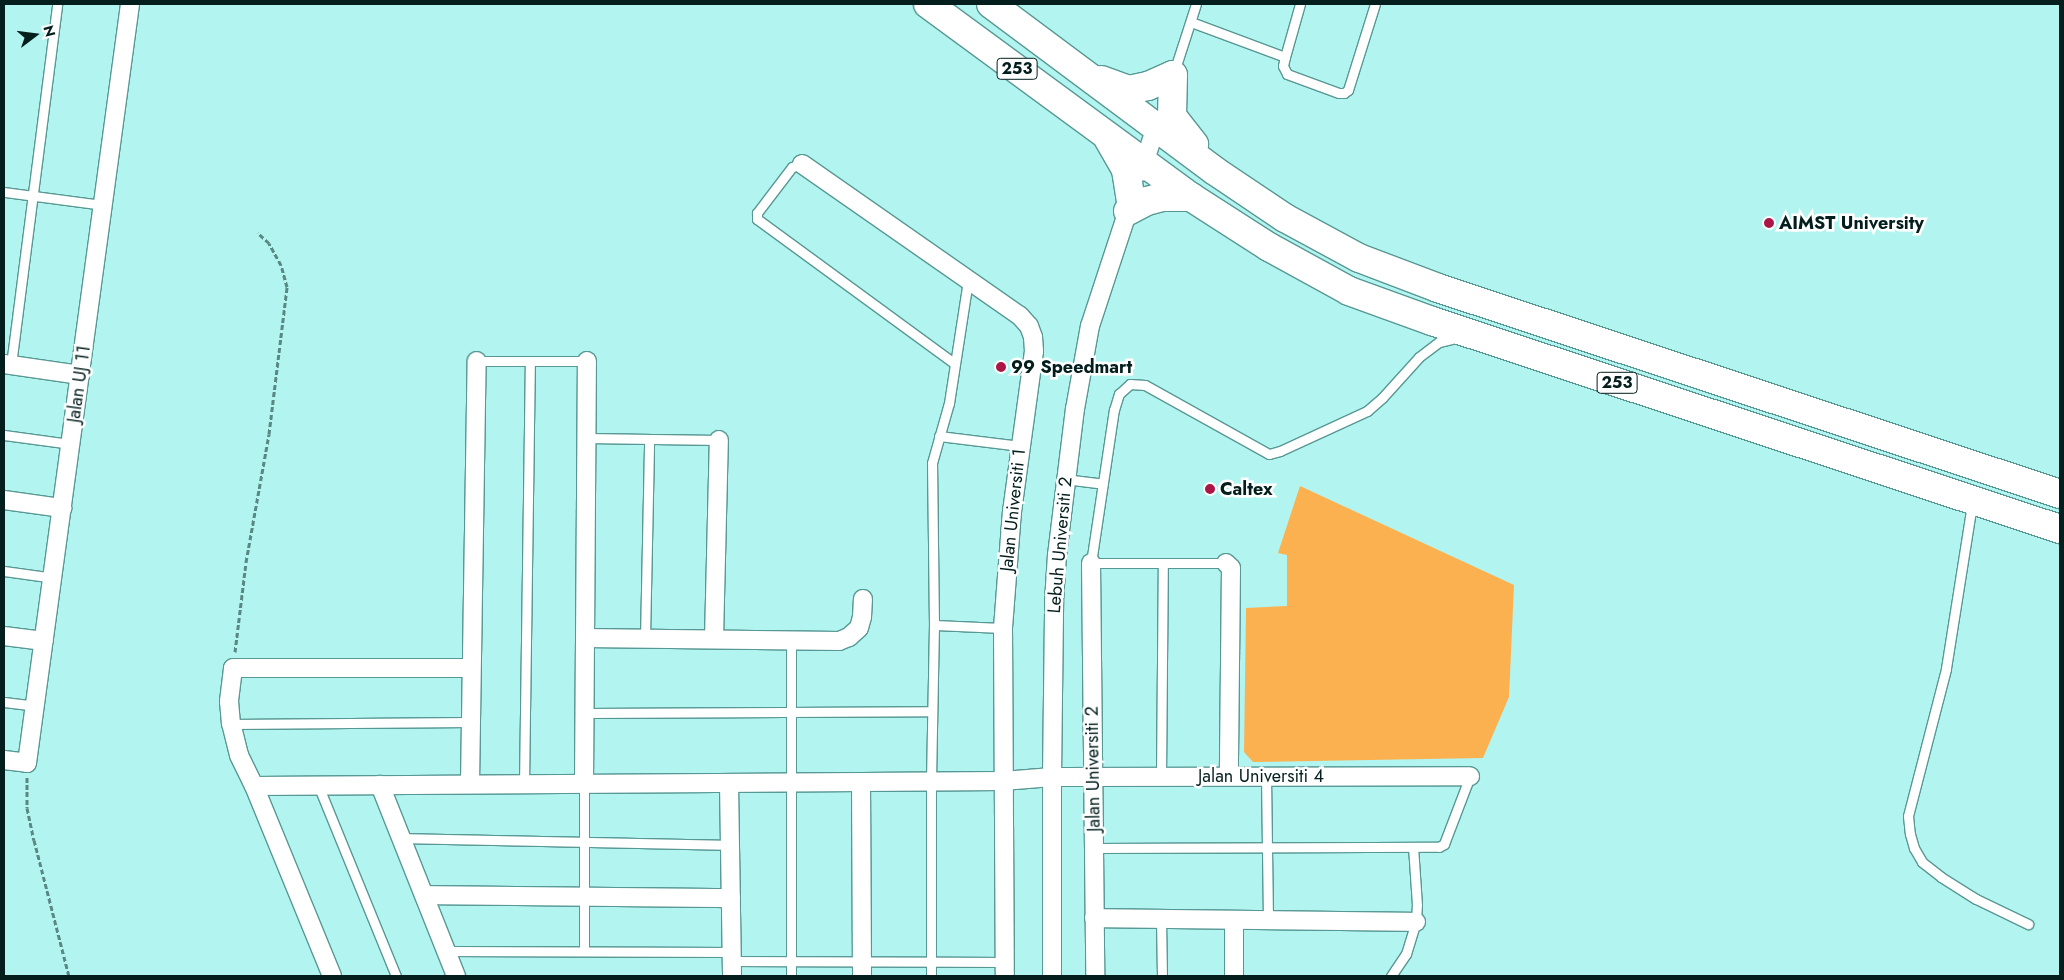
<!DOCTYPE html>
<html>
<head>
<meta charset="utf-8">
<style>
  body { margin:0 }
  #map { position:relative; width:2064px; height:980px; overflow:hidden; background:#b2f4ef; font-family:Jost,sans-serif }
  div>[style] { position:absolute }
  .green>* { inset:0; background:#fcb151 }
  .path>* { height:3px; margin-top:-1.5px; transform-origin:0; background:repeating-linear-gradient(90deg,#598784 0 5px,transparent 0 7.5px) }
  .roads { filter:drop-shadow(1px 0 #589894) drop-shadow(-1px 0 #589894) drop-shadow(0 1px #589894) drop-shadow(0 -1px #589894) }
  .service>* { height:9px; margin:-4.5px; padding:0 4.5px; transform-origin:4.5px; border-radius:4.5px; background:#fff }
  .minor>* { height:18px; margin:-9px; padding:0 9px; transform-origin:9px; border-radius:9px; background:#fff }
  .primary>* { height:28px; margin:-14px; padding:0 14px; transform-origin:14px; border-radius:14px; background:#fff }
  .dots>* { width:14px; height:14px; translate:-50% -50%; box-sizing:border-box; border:2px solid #fff; border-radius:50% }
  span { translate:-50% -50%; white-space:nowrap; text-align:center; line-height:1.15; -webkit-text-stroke:5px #fff; paint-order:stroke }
  .shield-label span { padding:1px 4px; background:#fff; border:1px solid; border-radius:4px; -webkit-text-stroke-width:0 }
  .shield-label { font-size:16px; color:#031e1d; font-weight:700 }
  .poi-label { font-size:18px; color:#031e1d; font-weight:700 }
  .left { translate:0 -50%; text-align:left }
  .street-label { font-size:18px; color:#031e1d }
  .frame { position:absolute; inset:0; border:5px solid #031e1d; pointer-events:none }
  .north { position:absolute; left:10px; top:10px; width:50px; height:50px; -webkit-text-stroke:4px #fff; paint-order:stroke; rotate:75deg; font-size:14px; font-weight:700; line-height:20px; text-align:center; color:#031e1d }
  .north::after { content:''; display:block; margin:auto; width:18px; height:22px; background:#031e1d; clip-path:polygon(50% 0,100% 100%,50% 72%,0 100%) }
</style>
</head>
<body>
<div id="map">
  <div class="green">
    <i style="clip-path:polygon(1300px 486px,1514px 585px,1509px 697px,1483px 758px,1253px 762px,1244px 752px,1246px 608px,1287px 606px,1287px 555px,1278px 553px)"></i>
  </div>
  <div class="path">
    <i style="left:235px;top:652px;width:91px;rotate:-83deg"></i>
    <i style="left:246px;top:562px;width:130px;rotate:-79.8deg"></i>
    <i style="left:269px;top:434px;width:148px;rotate:-83deg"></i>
    <i style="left:287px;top:287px;width:23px;rotate:-105deg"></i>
    <i style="left:281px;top:265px;width:25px;rotate:-119deg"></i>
    <i style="left:269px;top:243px;width:15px;rotate:-138deg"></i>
    <i style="left:27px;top:777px;width:31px;rotate:90deg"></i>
    <i style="left:27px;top:808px;width:33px;rotate:78deg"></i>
    <i style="left:34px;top:840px;width:140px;rotate:75.6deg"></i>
  </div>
  <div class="roads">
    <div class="service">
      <i style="left:1191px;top:22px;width:100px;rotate:20.4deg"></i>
      <i style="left:1285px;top:57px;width:55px;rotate:-74.2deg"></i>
      <i style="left:1285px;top:57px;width:9px;rotate:103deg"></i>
      <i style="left:1283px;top:66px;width:9px;rotate:63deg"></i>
      <i style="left:1287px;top:74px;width:55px;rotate:20.1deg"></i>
      <i style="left:1339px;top:93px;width:5px"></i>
      <i style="left:1344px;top:93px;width:5px;rotate:-37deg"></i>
      <i style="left:1348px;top:90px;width:90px;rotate:-72.6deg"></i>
      <i style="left:1174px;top:72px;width:71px;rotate:-72.1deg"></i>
      <i style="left:802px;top:164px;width:10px;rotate:163deg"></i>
      <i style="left:792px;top:167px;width:58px;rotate:127.3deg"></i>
      <i style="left:757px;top:213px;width:6px;rotate:90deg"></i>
      <i style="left:757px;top:219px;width:245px;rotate:36.2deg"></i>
      <i style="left:4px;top:192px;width:100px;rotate:7.5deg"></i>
      <i style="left:477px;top:361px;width:110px"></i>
      <i style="left:11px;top:365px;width:364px;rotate:-82.7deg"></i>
      <i style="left:4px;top:435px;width:68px;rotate:7.7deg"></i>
      <i style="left:939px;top:436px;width:82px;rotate:7deg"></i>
      <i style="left:587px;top:438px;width:132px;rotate:0.9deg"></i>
      <i style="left:1065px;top:479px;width:38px;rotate:7deg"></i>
      <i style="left:1972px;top:504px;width:167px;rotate:99deg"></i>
      <i style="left:1946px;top:669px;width:152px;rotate:104.5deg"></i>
      <i style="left:1908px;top:816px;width:18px;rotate:84deg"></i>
      <i style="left:1910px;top:834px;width:15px;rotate:74deg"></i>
      <i style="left:1914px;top:848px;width:16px;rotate:60deg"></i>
      <i style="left:1922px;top:862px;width:24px;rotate:38deg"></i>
      <i style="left:1941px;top:877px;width:41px;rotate:32.2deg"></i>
      <i style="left:1976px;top:899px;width:58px;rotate:25.7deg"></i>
      <i style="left:1226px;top:563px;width:135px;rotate:180deg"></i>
      <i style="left:1091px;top:563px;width:155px;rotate:-81.5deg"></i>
      <i style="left:1114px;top:410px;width:17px;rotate:-73deg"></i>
      <i style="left:1119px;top:394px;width:15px;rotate:-42deg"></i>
      <i style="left:1130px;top:384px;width:15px;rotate:4deg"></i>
      <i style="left:1145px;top:385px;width:142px;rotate:29.1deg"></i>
      <i style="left:1269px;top:454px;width:11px;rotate:-15deg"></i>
      <i style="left:1280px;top:451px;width:96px;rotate:-24.7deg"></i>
      <i style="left:1367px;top:411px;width:20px;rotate:-41deg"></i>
      <i style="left:1382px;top:398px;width:55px;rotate:-47.9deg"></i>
      <i style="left:1419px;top:357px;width:25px;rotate:-37deg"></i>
      <i style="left:1439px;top:342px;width:18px;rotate:-13deg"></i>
      <i style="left:4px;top:571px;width:51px;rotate:7.8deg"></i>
      <i style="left:934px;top:625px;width:69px;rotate:2.5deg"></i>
      <i style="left:645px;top:638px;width:199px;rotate:-88.8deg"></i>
      <i style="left:4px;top:702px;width:31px;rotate:7deg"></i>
      <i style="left:585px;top:713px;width:347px;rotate:-0.3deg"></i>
      <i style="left:231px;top:724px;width:239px;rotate:-0.5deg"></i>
      <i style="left:1266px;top:776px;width:144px;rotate:89.2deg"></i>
      <i style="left:1161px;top:777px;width:214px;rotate:-89.5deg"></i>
      <i style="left:584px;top:783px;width:168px;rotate:90deg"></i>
      <i style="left:524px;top:784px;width:423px;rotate:-89.2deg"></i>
      <i style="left:318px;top:785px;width:206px;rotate:67.8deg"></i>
      <i style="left:402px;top:838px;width:328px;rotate:1.2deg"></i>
      <i style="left:1094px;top:848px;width:345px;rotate:-0.2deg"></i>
      <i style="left:1439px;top:847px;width:6px;rotate:-31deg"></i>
      <i style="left:1444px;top:844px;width:73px;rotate:-69.1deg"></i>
      <i style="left:1161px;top:919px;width:57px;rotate:89deg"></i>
      <i style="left:446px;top:951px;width:285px;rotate:0.2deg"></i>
      <i style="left:731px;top:961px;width:274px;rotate:0.2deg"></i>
      <i style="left:791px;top:976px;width:336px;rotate:-90deg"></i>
      <i style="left:931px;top:976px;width:195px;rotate:-90deg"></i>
      <i style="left:931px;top:781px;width:156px;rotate:-88.9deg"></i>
      <i style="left:934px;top:625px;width:162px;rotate:-90.7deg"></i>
      <i style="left:932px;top:463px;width:62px;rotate:-74.2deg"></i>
      <i style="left:949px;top:403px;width:124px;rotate:-81.2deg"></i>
      <i style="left:1391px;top:976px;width:27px;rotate:-56deg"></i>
      <i style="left:1406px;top:954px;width:34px;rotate:-73deg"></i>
      <i style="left:1416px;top:922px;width:17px;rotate:-87deg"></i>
      <i style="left:1417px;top:905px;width:58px;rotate:-93.9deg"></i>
    </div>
    <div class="minor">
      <i style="left:802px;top:164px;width:266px;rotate:34.9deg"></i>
      <i style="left:1020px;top:316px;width:13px;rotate:48deg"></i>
      <i style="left:1029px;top:326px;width:12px;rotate:70deg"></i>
      <i style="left:1033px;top:337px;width:14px;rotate:86deg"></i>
      <i style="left:1034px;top:351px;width:162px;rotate:97.8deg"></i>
      <i style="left:1012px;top:511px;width:117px;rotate:94.4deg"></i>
      <i style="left:1003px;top:628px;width:348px;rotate:89.7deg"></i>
      <i style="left:1141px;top:172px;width:47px;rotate:-71.6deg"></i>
      <i style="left:4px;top:364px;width:77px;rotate:8.2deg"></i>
      <i style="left:4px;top:500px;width:59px;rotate:7.9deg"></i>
      <i style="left:1091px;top:563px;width:413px;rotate:89.4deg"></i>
      <i style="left:1226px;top:563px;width:7px;rotate:45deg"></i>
      <i style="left:1231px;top:568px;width:208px;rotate:90.6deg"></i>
      <i style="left:4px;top:636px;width:40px;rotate:7.1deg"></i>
      <i style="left:585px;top:638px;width:254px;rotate:0.7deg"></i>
      <i style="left:839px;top:641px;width:11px;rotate:-22deg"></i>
      <i style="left:849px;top:637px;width:13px;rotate:-42deg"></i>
      <i style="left:859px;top:628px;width:11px;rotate:-75deg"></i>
      <i style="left:862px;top:617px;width:18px;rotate:-87deg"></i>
      <i style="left:714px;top:639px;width:199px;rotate:-88.6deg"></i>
      <i style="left:4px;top:760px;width:23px;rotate:7deg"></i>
      <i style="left:27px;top:763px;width:766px;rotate:-82.27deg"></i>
      <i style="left:861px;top:782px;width:194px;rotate:89.7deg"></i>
      <i style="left:584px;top:783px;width:422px;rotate:-89.6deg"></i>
      <i style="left:729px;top:783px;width:193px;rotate:89.1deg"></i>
      <i style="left:470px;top:784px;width:423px;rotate:-89.1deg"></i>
      <i style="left:380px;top:785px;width:206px;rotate:68.3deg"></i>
      <i style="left:254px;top:786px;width:749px;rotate:-0.38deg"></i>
      <i style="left:1003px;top:781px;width:49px;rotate:-4.7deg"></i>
      <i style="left:1052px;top:777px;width:418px;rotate:-0.1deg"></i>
      <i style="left:424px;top:895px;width:307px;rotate:0.6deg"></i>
      <i style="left:1094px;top:918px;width:322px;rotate:0.7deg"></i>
      <i style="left:1234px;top:920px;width:56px;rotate:90deg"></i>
      <i style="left:332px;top:976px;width:205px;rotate:-112.3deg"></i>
      <i style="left:254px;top:786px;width:34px;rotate:-116deg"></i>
      <i style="left:239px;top:755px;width:32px;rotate:-104deg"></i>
      <i style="left:231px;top:724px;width:23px;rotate:-95deg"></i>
      <i style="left:229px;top:701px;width:33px;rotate:-83deg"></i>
      <i style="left:233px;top:668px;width:238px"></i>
      <i style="left:1052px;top:976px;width:199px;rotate:-90deg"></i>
      <i style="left:1052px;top:777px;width:176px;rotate:-89.3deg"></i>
      <i style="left:1054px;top:601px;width:46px;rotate:-86.3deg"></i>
      <i style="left:1057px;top:555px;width:147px;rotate:-83deg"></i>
      <i style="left:1075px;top:409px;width:84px;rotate:-79.8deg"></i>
      <i style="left:1090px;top:326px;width:132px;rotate:-71.8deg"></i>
    </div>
    <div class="primary">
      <i style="left:928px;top:4px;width:326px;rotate:36.3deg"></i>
      <i style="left:1191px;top:197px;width:93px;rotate:32.7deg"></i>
      <i style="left:1269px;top:247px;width:91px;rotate:28.8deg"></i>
      <i style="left:1349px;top:291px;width:88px;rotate:19.9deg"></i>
      <i style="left:1432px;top:321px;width:662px;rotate:18.33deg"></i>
      <i style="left:991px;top:4px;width:279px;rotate:36.7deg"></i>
      <i style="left:1215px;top:171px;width:84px;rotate:33.9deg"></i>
      <i style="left:1285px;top:218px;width:84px;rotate:28.4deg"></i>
      <i style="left:1359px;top:258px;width:85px;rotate:20.8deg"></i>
      <i style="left:1438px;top:288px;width:655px;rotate:18.32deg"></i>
      <i style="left:1101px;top:80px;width:30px;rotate:20deg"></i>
      <i style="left:1129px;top:90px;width:19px;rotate:-12deg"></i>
      <i style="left:1148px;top:86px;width:27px;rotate:-24deg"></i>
      <i style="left:1173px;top:75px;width:41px;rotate:91.4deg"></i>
      <i style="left:1172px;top:116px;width:36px;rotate:52deg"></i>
      <i style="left:1109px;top:140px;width:34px;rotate:60deg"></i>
      <i style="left:1126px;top:170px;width:31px;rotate:81deg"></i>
      <i style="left:1128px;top:211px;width:21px;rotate:-28deg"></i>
      <i style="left:1147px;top:201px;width:16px;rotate:-15deg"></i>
      <i style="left:1162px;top:197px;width:29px"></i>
    </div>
  </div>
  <div class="dots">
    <i style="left:1769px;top:223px;background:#ab1646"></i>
    <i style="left:1001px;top:367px;background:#ab1646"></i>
    <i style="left:1210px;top:489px;background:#ab1646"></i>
  </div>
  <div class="shield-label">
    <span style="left:1017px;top:69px">253</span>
    <span style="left:1617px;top:383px">253</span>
  </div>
  <div class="poi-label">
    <span class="left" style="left:1779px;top:223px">AIMST University</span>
    <span class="left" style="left:1011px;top:367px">99 Speedmart</span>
    <span class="left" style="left:1220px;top:489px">Caltex</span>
  </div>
  <div class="street-label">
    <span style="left:79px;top:384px;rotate:-82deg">Jalan UJ 11</span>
    <span style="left:1013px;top:510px;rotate:-84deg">Jalan Universiti 1</span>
    <span style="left:1060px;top:545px;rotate:-85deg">Lebuh Universiti 2</span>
    <span style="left:1093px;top:769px;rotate:-91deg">Jalan Universiti 2</span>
    <span style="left:1261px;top:776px">Jalan Universiti 4</span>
  </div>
  <div class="frame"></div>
  <div class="north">N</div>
</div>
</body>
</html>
